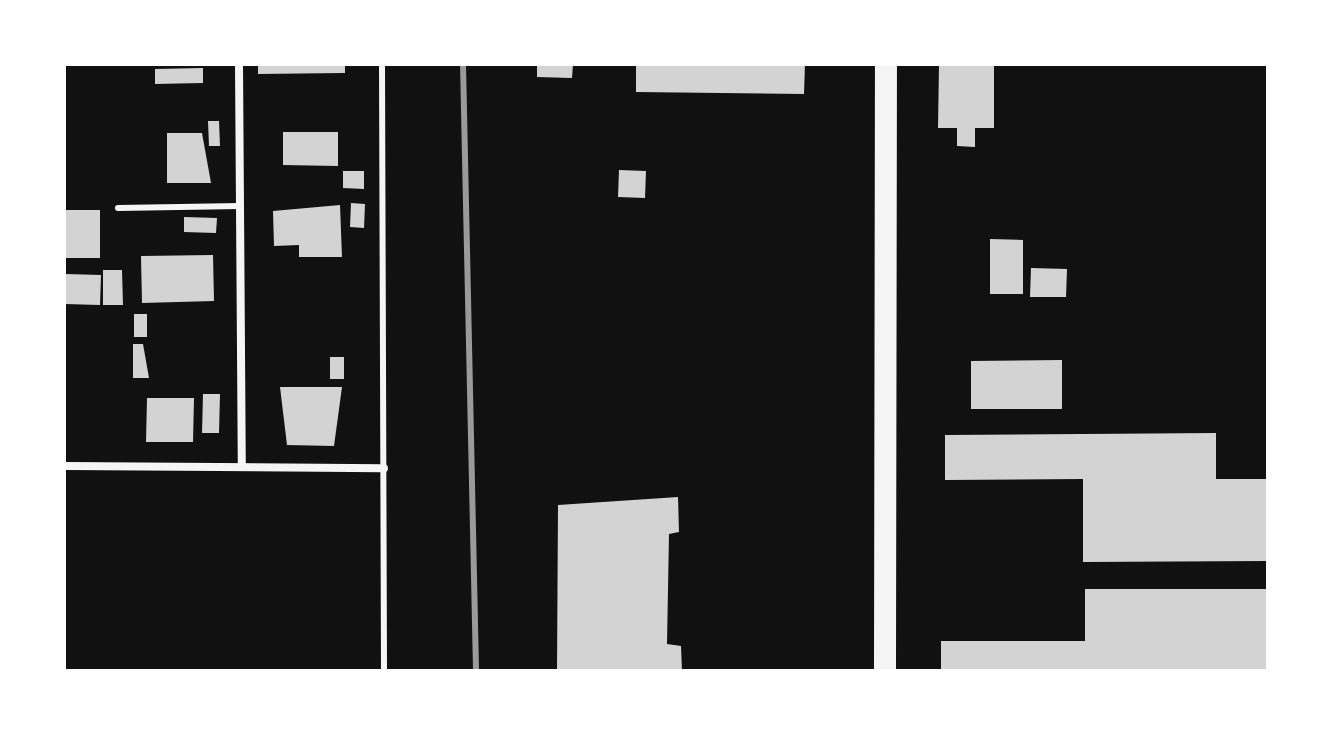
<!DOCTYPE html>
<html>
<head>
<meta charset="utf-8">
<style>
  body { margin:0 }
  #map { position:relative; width:1332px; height:735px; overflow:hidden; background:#111; font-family:"IBM Plex Sans",sans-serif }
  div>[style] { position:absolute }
  .building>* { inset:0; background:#d3d3d3 }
  .service>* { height:6px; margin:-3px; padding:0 3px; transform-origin:3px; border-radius:3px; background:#f5f5f5 }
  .minor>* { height:8px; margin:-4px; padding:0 4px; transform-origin:4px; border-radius:4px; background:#f5f5f5 }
  .trunk>* { height:22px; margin:-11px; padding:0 11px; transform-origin:11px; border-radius:11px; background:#f5f5f5 }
  .rail>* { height:6px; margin:-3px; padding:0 3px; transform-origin:3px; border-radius:3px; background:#9a9a9a }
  span { translate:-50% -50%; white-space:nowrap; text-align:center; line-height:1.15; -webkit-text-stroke:7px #fff; paint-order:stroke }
  .frame { position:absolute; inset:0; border:66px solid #fff; pointer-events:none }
</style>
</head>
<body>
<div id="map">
  <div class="building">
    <i style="clip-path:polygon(258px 64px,345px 64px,345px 73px,258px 74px)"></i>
    <i style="clip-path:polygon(537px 64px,573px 64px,572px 78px,537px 77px)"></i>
    <i style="clip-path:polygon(636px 64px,805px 64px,804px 94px,636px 92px)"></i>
    <i style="clip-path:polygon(939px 64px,994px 64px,994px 128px,975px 128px,975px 147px,957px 146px,957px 128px,938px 128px)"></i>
    <i style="clip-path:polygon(203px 68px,203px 83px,155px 84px,155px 69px)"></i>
    <i style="clip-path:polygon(208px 121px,219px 121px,220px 146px,209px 146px)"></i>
    <i style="clip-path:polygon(283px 132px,338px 132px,338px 166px,283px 165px)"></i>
    <i style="clip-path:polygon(167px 133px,202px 133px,211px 183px,167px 183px)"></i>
    <i style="clip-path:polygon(619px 170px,646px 171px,645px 198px,618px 197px)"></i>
    <i style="clip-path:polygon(343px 171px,364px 171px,364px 189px,343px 188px)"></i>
    <i style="clip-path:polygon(351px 203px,365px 204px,364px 228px,350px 227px)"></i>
    <i style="clip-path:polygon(340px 205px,342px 257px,299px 257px,299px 245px,274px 246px,273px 211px)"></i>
    <i style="clip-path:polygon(64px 210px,100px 210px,100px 258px,64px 258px)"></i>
    <i style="clip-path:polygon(184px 217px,217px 218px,216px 233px,184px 232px)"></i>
    <i style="clip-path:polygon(990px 239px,1023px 240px,1023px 294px,990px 294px)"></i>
    <i style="clip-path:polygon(213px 255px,214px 301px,142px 303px,141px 256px)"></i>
    <i style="clip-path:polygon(1031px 268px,1067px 269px,1066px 297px,1030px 297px)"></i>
    <i style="clip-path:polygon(103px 270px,122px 270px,123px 305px,103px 305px)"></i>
    <i style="clip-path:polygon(66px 274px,101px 275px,100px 305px,65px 304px)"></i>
    <i style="clip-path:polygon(134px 314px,147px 314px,147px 337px,134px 337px)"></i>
    <i style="clip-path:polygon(133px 344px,143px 344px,149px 378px,133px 378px)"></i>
    <i style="clip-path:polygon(330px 357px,344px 357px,344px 379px,330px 379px)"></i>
    <i style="clip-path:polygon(1062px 360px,1062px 409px,971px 409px,971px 361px)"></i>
    <i style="clip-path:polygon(280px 387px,342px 387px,334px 446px,287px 445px)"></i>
    <i style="clip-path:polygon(203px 394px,220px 394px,219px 433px,202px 433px)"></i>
    <i style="clip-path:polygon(147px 398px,194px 398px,193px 442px,146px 442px)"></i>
    <i style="clip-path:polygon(1216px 433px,1216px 479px,1268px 479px,1268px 561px,1083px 562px,1083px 479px,945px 480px,945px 435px)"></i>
    <i style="clip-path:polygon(678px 497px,679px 532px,669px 534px,667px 644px,681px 646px,682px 671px,557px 671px,558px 505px)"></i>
    <i style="clip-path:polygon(1085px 589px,1268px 589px,1268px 671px,941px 671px,941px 641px,1085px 641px)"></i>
  </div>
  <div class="service">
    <i style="left:382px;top:64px;width:607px;rotate:89.81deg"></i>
    <i style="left:118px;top:208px;width:122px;rotate:-0.9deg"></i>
  </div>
  <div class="minor">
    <i style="left:239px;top:64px;width:402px;rotate:89.6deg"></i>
    <i style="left:64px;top:466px;width:320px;rotate:0.4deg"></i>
  </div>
  <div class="trunk">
    <i style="left:885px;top:671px;width:607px;rotate:-89.91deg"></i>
  </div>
  <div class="rail">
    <i style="left:463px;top:64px;width:607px;rotate:88.77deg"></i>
  </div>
  <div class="frame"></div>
</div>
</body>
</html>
